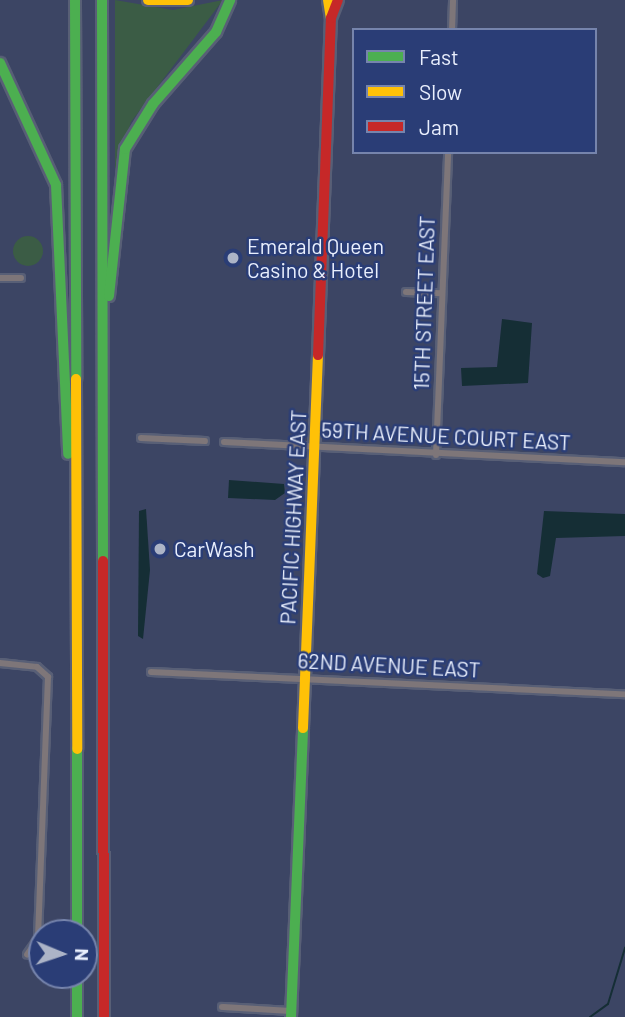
<!DOCTYPE html>
<html>
<head>
<meta charset="utf-8">
<style>
  body { margin:0 }
  #map { position:relative; width:625px; height:1017px; overflow:hidden; background:#3c4564; font-family:Barlow,sans-serif }
  div>[style] { position:absolute }
  .green>* { inset:0; background:#3b5c45 }
  .round { border-radius:50% }
  .water>* { inset:0; background:#152e35 }
  .stream>* { height:2px; margin:-1px; padding:0 1px; transform-origin:1px; border-radius:1px; background:#152e35 }
  .roads { filter:drop-shadow(2px 0 #585f76) drop-shadow(-2px 0 #585f76) drop-shadow(0 2px #585f76) drop-shadow(0 -2px #585f76) }
  .street>* { height:6px; margin:-3px; padding:0 3px; transform-origin:3px; border-radius:3px; background:#7e7679 }
  .fast>* { height:10px; margin:-5px; padding:0 5px; transform-origin:5px; border-radius:5px; background:#4caf50 }
  .slow>* { height:10px; margin:-5px; padding:0 5px; transform-origin:5px; border-radius:5px; background:#ffc107 }
  .jam>* { height:10px; margin:-5px; padding:0 5px; transform-origin:5px; border-radius:5px; background:#c62828 }
  .dots>* { width:19px; height:19px; translate:-50% -50%; box-sizing:border-box; border:4px solid #2a3d76; border-radius:50% }
  span { translate:-50% -50%; white-space:nowrap; text-align:center; line-height:1.15; -webkit-text-stroke:5px #2a3d76; paint-order:stroke }
  .poi-label { font-size:21px; color:#e9effd }
  .left { translate:0 -50%; text-align:left }
  .street-label { font-size:21px; color:#e9effd }
  .legend { position:absolute; left:352px; top:28px; width:245px; height:126px; box-sizing:border-box; background:#2a3d76; border:2px solid #7684ac; margin:0; padding:9px 12px; list-style:none; font-size:21px; color:#e9effd }
  .legend li { display:flex; align-items:center; gap:14px; height:35px }
  .legend b { width:35px; border:2px solid #7684ac }
  .north { position:absolute; left:28px; top:919px; width:70px; height:70px; box-sizing:border-box; background:#2a3d76; border:2px solid #7684ac; border-radius:50%; rotate:92deg; font-size:19px; font-weight:700; line-height:28px; text-align:center; color:#e9effd }
  .north::after { content:''; display:block; margin:auto; width:24px; height:32px; background:#acb4c7; clip-path:polygon(50% 0,100% 100%,50% 72%,0 100%) }
</style>
</head>
<body>
<div id="map">
  <div class="green">
    <i style="clip-path:polygon(115px 0,173px 10px,223px 0,131px 122px,115px 170px)"></i>
    <i class="round" style="left:13px;top:236px;width:30px;height:30px"></i>
  </div>
  <div class="water">
    <i style="clip-path:polygon(502px 319px,532px 323px,528px 383px,462px 386px,461px 368px,497px 367px)"></i>
    <i style="clip-path:polygon(229px 480px,284px 484px,285px 493px,275px 500px,228px 498px)"></i>
    <i style="clip-path:polygon(146px 509px,150px 570px,143px 639px,138px 636px,139px 511px)"></i>
    <i style="clip-path:polygon(544px 511px,625px 514px,625px 536px,556px 538px,550px 576px,543px 578px,537px 574px)"></i>
  </div>
  <div class="stream">
    <i style="left:590px;top:1017px;width:22px;rotate:-36deg"></i>
    <i style="left:608px;top:1004px;width:59px;rotate:-73.1deg"></i>
  </div>
  <div class="roads">
    <div class="street">
      <i style="left:452px;top:30px;width:30px;rotate:-88deg"></i>
      <i style="left:0;top:278px;width:21px"></i>
      <i style="left:406px;top:292px;width:36px;rotate:2deg"></i>
      <i style="left:141px;top:438px;width:64px;rotate:2.7deg"></i>
      <i style="left:224px;top:442px;width:401px;rotate:2.9deg"></i>
      <i style="left:436px;top:455px;width:303px;rotate:-87.7deg"></i>
      <i style="left:0;top:663px;width:37px;rotate:6deg"></i>
      <i style="left:37px;top:667px;width:15px;rotate:42deg"></i>
      <i style="left:48px;top:677px;width:262px;rotate:92.2deg"></i>
      <i style="left:38px;top:939px;width:19px;rotate:125deg"></i>
      <i style="left:151px;top:672px;width:475px;rotate:2.7deg"></i>
      <i style="left:222px;top:1007px;width:70px;rotate:3.3deg"></i>
    </div>
    <div class="fast">
      <i style="left:75px;top:0;width:379px;rotate:89.8deg"></i>
      <i style="left:102px;top:0;width:561px;rotate:89.9deg"></i>
      <i style="left:0;top:63px;width:134px;rotate:65.3deg"></i>
      <i style="left:56px;top:185px;width:269px;rotate:87.4deg"></i>
      <i style="left:109px;top:296px;width:148px;rotate:-83.8deg"></i>
      <i style="left:125px;top:149px;width:53px;rotate:-58.1deg"></i>
      <i style="left:153px;top:104px;width:96px;rotate:-48.8deg"></i>
      <i style="left:216px;top:32px;width:35px;rotate:-66deg"></i>
      <i style="left:77px;top:749px;width:184px;rotate:90deg"></i>
      <i style="left:77px;top:975px;width:42px;rotate:90deg"></i>
      <i style="left:291px;top:1017px;width:289px;rotate:-87.6deg"></i>
    </div>
    <div class="slow">
      <i style="left:148px;top:0;width:40px"></i>
      <i style="left:328px;top:0;width:18px;rotate:81deg"></i>
      <i style="left:76px;top:379px;width:370px;rotate:89.8deg"></i>
      <i style="left:303px;top:728px;width:373px;rotate:-87.7deg"></i>
    </div>
    <div class="jam">
      <i style="left:318px;top:355px;width:337px;rotate:-87.8deg"></i>
      <i style="left:331px;top:18px;width:19px;rotate:-69deg"></i>
      <i style="left:103px;top:561px;width:456px;rotate:89.9deg"></i>
    </div>
  </div>
  <div class="dots">
    <i style="left:233px;top:258px;background:#acb4c7"></i>
    <i style="left:160px;top:549px;background:#acb4c7"></i>
  </div>
  <div class="poi-label">
    <span class="left" style="left:247px;top:258px">Emerald Queen<br>Casino &amp; Hotel</span>
    <span class="left" style="left:174px;top:549px">CarWash</span>
  </div>
  <div class="street-label">
    <span style="left:424px;top:303px;rotate:-88deg">15TH STREET EAST</span>
    <span style="left:446px;top:436px;rotate:3deg">59TH AVENUE COURT EAST</span>
    <span style="left:293px;top:517px;rotate:-87deg">PACIFIC HIGHWAY EAST</span>
    <span style="left:389px;top:665px;rotate:3deg">62ND AVENUE EAST</span>
  </div>
  <ul class="legend">
  <li><b style="height:9px;background:#4caf50"></b>Fast</li>
  <li><b style="height:9px;background:#ffc107"></b>Slow</li>
  <li><b style="height:9px;background:#c62828"></b>Jam</li>
  </ul>
  <div class="north">N</div>
</div>
</body>
</html>
